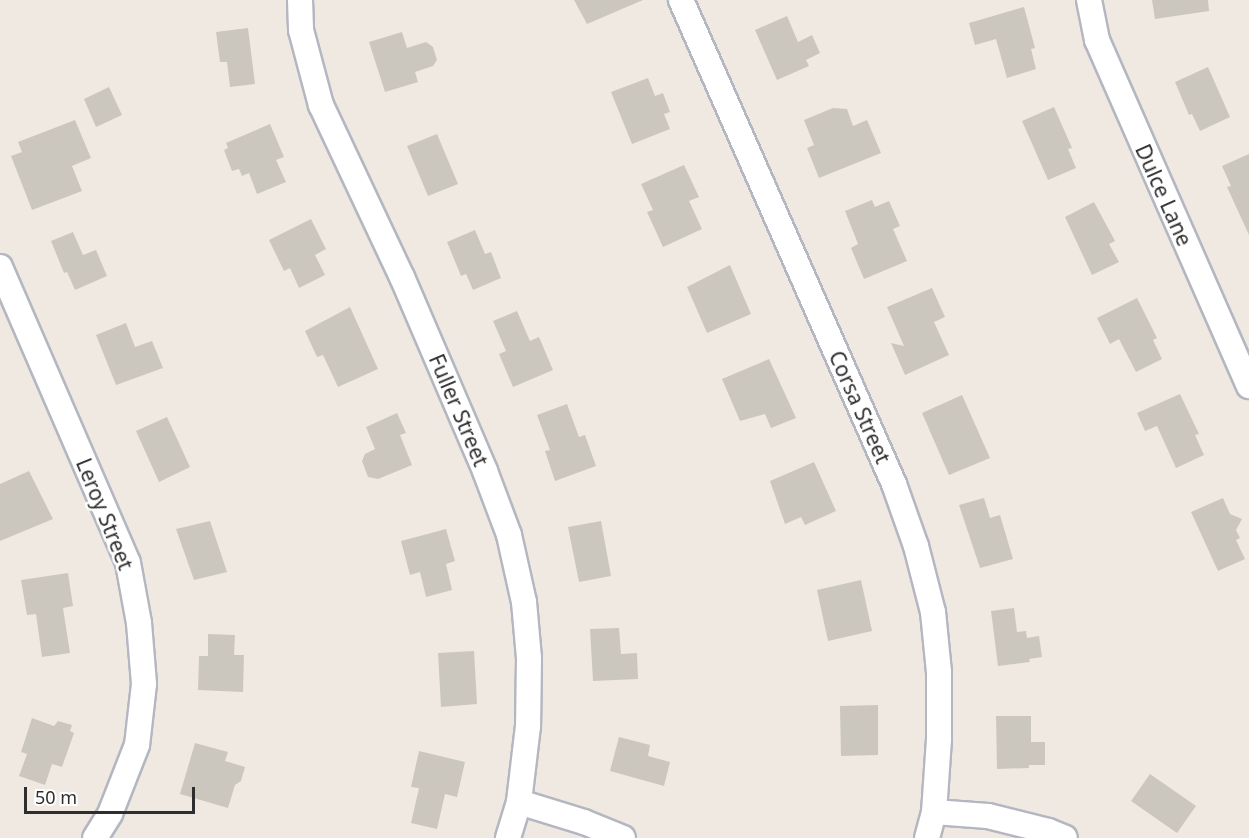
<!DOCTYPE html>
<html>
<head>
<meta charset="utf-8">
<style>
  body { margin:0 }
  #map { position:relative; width:1249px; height:838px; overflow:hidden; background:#efe9e1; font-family:"Noto Sans",sans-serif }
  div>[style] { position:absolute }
  .building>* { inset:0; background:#cbc7bf }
  .roads { filter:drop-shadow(2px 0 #b4b7c1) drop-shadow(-2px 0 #b4b7c1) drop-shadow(0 2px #b4b7c1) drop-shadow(0 -2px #b4b7c1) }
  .minor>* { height:24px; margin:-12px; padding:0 12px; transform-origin:12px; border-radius:12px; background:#fff }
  span { translate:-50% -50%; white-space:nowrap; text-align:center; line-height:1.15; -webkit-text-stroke:5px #fff; paint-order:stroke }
  .street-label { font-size:21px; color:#2e2e2e }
  .scale { position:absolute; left:24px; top:787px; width:171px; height:27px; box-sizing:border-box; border:3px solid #2e2e2e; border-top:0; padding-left:8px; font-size:18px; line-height:21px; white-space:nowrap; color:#2e2e2e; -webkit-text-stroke:4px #fff; paint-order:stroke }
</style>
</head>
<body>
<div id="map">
  <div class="building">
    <i style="clip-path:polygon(574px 0,643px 0,587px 24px)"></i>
    <i style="clip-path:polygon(1152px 0,1208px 0,1209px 11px,1155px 19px)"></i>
    <i style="clip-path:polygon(1024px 7px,1035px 48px,1031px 49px,1036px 69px,1007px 78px,996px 39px,975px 45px,969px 23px)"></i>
    <i style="clip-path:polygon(787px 16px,798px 42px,812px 35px,820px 53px,806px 60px,809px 66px,777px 80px,755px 30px)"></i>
    <i style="clip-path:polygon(248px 28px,255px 84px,230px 87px,227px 62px,220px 62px,216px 32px)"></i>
    <i style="clip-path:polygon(402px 32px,407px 48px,426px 42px,433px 47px,437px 60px,433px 66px,415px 72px,418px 82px,385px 92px,369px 42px)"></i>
    <i style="clip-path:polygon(1208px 67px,1230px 117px,1200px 131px,1192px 114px,1189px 115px,1175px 82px)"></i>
    <i style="clip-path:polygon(648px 78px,655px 96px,663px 93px,670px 112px,664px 114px,670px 129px,632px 144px,611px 92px)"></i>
    <i style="clip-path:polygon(109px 87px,122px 115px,96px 127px,84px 99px)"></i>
    <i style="clip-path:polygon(1054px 107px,1072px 148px,1068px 149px,1076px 168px,1048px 180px,1022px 121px)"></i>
    <i style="clip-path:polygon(833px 108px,847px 109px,853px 126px,867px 120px,881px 153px,819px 178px,807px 148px,814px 145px,804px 120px)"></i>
    <i style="clip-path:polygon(75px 120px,91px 158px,72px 166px,82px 191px,32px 210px,11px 156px,22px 152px,18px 142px)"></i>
    <i style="clip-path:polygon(270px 124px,284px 157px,276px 160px,286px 182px,257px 194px,249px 173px,242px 176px,239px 169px,232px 171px,224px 150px,228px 148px,226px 143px)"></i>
    <i style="clip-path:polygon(437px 134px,458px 184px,428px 196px,407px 146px)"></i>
    <i style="clip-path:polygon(1249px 154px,1249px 235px,1227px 187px,1231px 186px,1222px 166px)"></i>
    <i style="clip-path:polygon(684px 165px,699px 197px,689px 201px,702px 229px,663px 247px,647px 212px,653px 210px,641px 184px)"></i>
    <i style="clip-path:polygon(872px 200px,875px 207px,889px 201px,900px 226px,893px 229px,907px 261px,864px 279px,851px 248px,858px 244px,845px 211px)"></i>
    <i style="clip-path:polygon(1094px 202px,1115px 241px,1109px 244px,1119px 262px,1092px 275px,1065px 217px)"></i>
    <i style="clip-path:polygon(311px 219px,326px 249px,315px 255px,325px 275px,299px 288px,290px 268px,284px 271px,269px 240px)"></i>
    <i style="clip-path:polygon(475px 230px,485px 254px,491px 252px,501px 278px,473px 290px,466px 274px,461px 276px,447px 242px)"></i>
    <i style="clip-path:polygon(73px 232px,83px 255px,96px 250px,107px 276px,75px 290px,67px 272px,64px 273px,51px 241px)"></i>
    <i style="clip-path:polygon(730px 265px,751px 314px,707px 333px,687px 287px)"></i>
    <i style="clip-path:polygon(932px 288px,945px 317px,934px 322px,949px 355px,905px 375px,891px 343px,904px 346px,887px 307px)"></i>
    <i style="clip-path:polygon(1137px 298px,1157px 338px,1153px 340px,1162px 359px,1136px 372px,1119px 339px,1110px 344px,1097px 318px)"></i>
    <i style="clip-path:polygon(350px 307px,378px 369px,338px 387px,323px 355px,317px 357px,305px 331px)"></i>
    <i style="clip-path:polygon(517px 311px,530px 341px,539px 337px,553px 370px,513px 387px,499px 354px,506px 351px,493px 321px)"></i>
    <i style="clip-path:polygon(126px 323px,135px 347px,152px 341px,163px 368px,116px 385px,96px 335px)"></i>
    <i style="clip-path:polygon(769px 359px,796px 418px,771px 428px,765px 414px,740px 421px,722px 379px)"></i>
    <i style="clip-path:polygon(1180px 394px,1199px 434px,1195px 435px,1204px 455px,1176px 468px,1157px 426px,1145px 431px,1137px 413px)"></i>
    <i style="clip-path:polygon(962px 395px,990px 458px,949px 475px,922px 413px)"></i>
    <i style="clip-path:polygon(567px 404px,579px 437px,585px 435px,596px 466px,555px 481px,545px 451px,550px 450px,537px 415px)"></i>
    <i style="clip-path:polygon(397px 413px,406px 433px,400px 435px,412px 465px,378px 479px,368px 477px,362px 461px,365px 454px,375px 449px,366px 427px)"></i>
    <i style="clip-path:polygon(167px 417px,190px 467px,159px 482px,136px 431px)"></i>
    <i style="clip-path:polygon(814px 462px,836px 511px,805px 525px,801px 517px,785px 524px,770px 481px)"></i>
    <i style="clip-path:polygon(29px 471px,53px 519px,0 541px,0 484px)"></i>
    <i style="clip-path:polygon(984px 498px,990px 518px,1000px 515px,1013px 559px,980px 568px,959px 505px)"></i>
    <i style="clip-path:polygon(1223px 498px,1230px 514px,1242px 519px,1236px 530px,1240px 538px,1236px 540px,1245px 559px,1218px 571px,1191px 512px)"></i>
    <i style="clip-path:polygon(210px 521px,227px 572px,194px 580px,176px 529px)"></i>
    <i style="clip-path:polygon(601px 521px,611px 576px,579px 582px,568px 527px)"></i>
    <i style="clip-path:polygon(446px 529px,455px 561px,446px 564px,452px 590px,426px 597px,420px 572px,410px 575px,401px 541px)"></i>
    <i style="clip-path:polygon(68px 573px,73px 606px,63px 608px,70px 653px,42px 657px,36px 614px,27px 615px,21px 580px)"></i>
    <i style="clip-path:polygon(861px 580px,872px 631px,828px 641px,817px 590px)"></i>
    <i style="clip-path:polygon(1014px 608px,1017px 632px,1026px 631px,1027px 638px,1039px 636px,1042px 657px,1029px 659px,1030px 662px,998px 666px,991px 611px)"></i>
    <i style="clip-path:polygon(619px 628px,621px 654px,637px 653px,638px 679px,593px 681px,590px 629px)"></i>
    <i style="clip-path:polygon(208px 634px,235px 635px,234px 655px,244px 655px,243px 692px,198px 690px,199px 656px,208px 656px)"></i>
    <i style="clip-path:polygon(474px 651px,477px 704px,441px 707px,438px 653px)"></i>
    <i style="clip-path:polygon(878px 705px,878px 755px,841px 756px,840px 706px)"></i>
    <i style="clip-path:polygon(996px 716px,1031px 716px,1031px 742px,1045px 742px,1045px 765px,1029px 765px,1029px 768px,997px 769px)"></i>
    <i style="clip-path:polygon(32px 718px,54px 726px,58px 721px,72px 725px,70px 731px,74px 733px,62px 767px,52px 764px,45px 785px,19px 776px,27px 754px,21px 752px)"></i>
    <i style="clip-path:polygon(619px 737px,650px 745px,648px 756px,670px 762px,664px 786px,610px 771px)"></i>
    <i style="clip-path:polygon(195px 743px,228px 752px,225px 761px,245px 767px,241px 781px,235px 785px,228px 808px,180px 794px)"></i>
    <i style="clip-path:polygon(419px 751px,465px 762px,457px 797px,445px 794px,437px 829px,411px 823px,419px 788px,411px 787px)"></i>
    <i style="clip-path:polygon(1150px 774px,1196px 806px,1177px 833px,1131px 801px)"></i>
  </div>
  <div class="roads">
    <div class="minor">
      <i style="left:300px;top:0;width:30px;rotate:88deg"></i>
      <i style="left:301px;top:30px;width:78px;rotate:75.1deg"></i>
      <i style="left:321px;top:105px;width:190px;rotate:64.8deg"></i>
      <i style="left:402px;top:277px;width:211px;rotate:66.8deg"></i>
      <i style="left:485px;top:471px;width:68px;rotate:69.4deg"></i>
      <i style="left:509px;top:535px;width:69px;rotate:77.4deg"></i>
      <i style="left:524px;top:602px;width:56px;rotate:84.9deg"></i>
      <i style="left:529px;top:658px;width:68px;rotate:90.8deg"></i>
      <i style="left:528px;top:726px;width:77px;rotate:96.8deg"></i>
      <i style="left:519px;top:802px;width:38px;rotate:107deg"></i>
      <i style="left:681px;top:0;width:529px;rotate:66.25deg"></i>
      <i style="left:894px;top:484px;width:66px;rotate:70.5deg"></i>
      <i style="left:916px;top:546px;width:68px;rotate:75.6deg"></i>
      <i style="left:933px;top:612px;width:60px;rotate:84.3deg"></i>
      <i style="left:939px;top:672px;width:67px;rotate:90deg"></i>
      <i style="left:939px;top:739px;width:73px;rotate:93.9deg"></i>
      <i style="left:934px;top:812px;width:27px;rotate:105deg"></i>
      <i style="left:1089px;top:0;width:41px;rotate:78.7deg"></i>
      <i style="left:1097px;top:40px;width:378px;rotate:66.3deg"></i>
      <i style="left:0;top:267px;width:322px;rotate:66.6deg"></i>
      <i style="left:128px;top:563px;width:61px;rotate:79.6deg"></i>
      <i style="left:139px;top:623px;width:61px;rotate:85.3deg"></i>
      <i style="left:144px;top:684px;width:61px;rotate:96.5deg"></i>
      <i style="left:137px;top:745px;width:74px;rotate:111.4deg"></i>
      <i style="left:110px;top:814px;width:28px;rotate:122deg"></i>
      <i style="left:519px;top:802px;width:68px;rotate:17.1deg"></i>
      <i style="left:584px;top:822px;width:42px;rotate:22.3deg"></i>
      <i style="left:934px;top:812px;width:54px;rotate:4.2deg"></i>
      <i style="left:988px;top:816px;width:62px;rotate:14deg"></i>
      <i style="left:1048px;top:831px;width:18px;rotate:22deg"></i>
    </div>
  </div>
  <div class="street-label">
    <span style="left:1164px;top:195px;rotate:66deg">Dulce Lane</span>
    <span style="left:860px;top:407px;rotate:66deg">Corsa Street</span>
    <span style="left:459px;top:410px;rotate:67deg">Fuller Street</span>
    <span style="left:105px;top:514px;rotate:68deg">Leroy Street</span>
  </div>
  <div class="scale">50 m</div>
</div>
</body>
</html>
